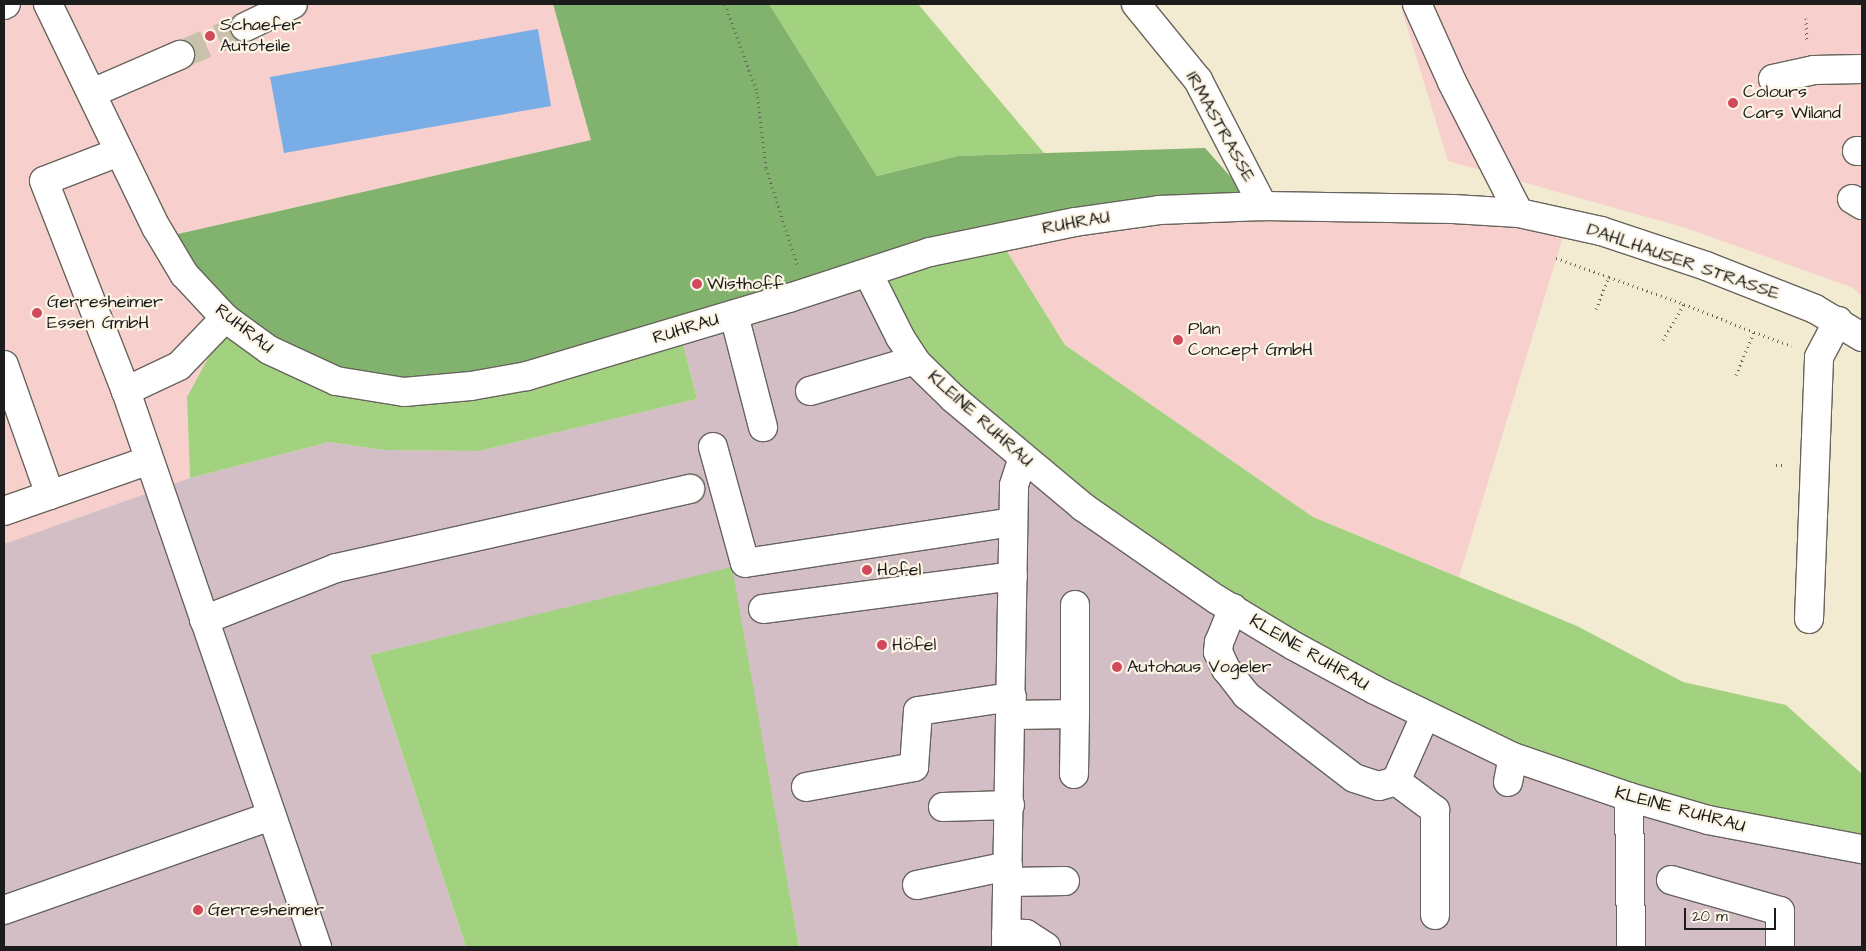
<!DOCTYPE html>
<html>
<head>
<meta charset="utf-8">
<style>
  body { margin:0 }
  #map { position:relative; width:1866px; height:951px; overflow:hidden; background:#f3ebd1; font-family:"Architects Daughter",sans-serif }
  div>[style] { position:absolute }
  .built>* { inset:0; background:#f7d0ce }
  .industrial>* { inset:0; background:#d2bec4 }
  .green>* { inset:0; background:#a2d180 }
  .forest>* { inset:0; background:#81b36e }
  .water>* { inset:0; background:#78ade6 }
  .minor-tunnel>* { height:28px; margin-top:-14px; transform-origin:0; background:repeating-linear-gradient(90deg,#c8c2ad 0 28px,transparent 0 42px) }
  .path>* { height:3px; margin-top:-1.5px; transform-origin:0; background:repeating-linear-gradient(90deg,#67645b 0 1px,transparent 0 5px) }
  .roads { filter:drop-shadow(1px 0 #67645b) drop-shadow(-1px 0 #67645b) drop-shadow(0 1px #67645b) drop-shadow(0 -1px #67645b) }
  .minor>* { height:28px; margin:-14px; padding:0 14px; transform-origin:14px; border-radius:14px; background:#fff }
  .dots>* { width:14px; height:14px; translate:-50% -50%; box-sizing:border-box; border:2px solid #fcf5e5; border-radius:50% }
  span { translate:-50% -50%; white-space:nowrap; text-align:center; line-height:1.15; -webkit-text-stroke:4.5px #fcf5e5; paint-order:stroke }
  .poi-label { font-size:18px; color:#1c1c1c }
  .left { translate:0 -50%; text-align:left }
  .street-label { font-size:18px; color:#1c1c1c }
  .frame { position:absolute; inset:0; border:5px solid #1c1c1c; pointer-events:none }
  .scale { position:absolute; left:1684px; top:908px; width:92px; height:22px; box-sizing:border-box; border:2px solid #1c1c1c; border-top:0; padding-left:6px; font-size:15px; line-height:18px; white-space:nowrap; color:#1c1c1c; -webkit-text-stroke:4px #fcf5e5; paint-order:stroke }
</style>
</head>
<body>
<div id="map">
  <div class="built">
    <i style="clip-path:polygon(4px 4px,553px 4px,592px 140px,169px 236px,226px 325px,187px 397px,190px 478px,4px 544px)"></i>
    <i style="clip-path:polygon(1400px 4px,1862px 4px,1862px 296px,1851px 287px,1686px 228px,1448px 161px)"></i>
    <i style="clip-path:polygon(1260px 210px,1565px 230px,1459px 577px,1313px 517px,1065px 345px,1001px 242px)"></i>
  </div>
  <div class="industrial">
    <i style="clip-path:polygon(866px 278px,1862px 852px,1862px 947px,799px 947px,731px 568px,370px 655px,466px 947px,4px 947px,4px 544px,190px 478px,329px 442px,383px 450px,479px 451px,697px 399px,682px 340px)"></i>
  </div>
  <div class="green">
    <i style="clip-path:polygon(769px 4px,918px 4px,1044px 153px,958px 156px,877px 176px)"></i>
    <i style="clip-path:polygon(1001px 242px,1065px 345px,1313px 517px,1577px 626px,1683px 682px,1786px 705px,1862px 774px,1862px 843px,1797px 836px,1512px 754px,1216px 596px,918px 357px,874px 276px)"></i>
    <i style="clip-path:polygon(226px 325px,682px 340px,697px 399px,479px 451px,383px 450px,329px 442px,190px 478px,187px 397px)"></i>
    <i style="clip-path:polygon(732px 567px,799px 947px,466px 947px,370px 655px)"></i>
  </div>
  <div class="forest">
    <i style="clip-path:polygon(553px 4px,769px 4px,877px 176px,958px 156px,1205px 148px,1254px 203px,1161px 206px,524px 369px,405px 387px,336px 374px,227px 313px,169px 236px,591px 140px)"></i>
  </div>
  <div class="water">
    <i style="clip-path:polygon(538px 29px,551px 106px,284px 153px,270px 77px)"></i>
  </div>
  <div class="minor-tunnel">
    <i style="left:180px;top:55px;width:71px;rotate:-23.3deg"></i>
  </div>
  <div class="path">
    <i style="left:725px;top:4px;width:94px;rotate:70deg"></i>
    <i style="left:757px;top:92px;width:77px;rotate:83.2deg"></i>
    <i style="left:766px;top:168px;width:101px;rotate:72.1deg"></i>
    <i style="left:1806px;top:18px;width:24px;rotate:88deg"></i>
    <i style="left:1556px;top:258px;width:56px;rotate:19.7deg"></i>
    <i style="left:1596px;top:309px;width:35px;rotate:-68deg"></i>
    <i style="left:1609px;top:277px;width:80px;rotate:19.8deg"></i>
    <i style="left:1663px;top:340px;width:42px;rotate:-59.7deg"></i>
    <i style="left:1684px;top:304px;width:75px;rotate:21.8deg"></i>
    <i style="left:1736px;top:375px;width:47px;rotate:-67.3deg"></i>
    <i style="left:1754px;top:332px;width:40px;rotate:20.2deg"></i>
    <i style="left:1776px;top:465px;width:10px"></i>
  </div>
  <div class="roads">
    <div class="minor">
      <i style="left:48px;top:4px;width:248px;rotate:64.2deg"></i>
      <i style="left:156px;top:227px;width:55px;rotate:59.2deg"></i>
      <i style="left:184px;top:274px;width:60px;rotate:47deg"></i>
      <i style="left:225px;top:318px;width:54px;rotate:36deg"></i>
      <i style="left:269px;top:350px;width:74px;rotate:24.8deg"></i>
      <i style="left:336px;top:381px;width:69px;rotate:9.2deg"></i>
      <i style="left:404px;top:392px;width:67px;rotate:-5.1deg"></i>
      <i style="left:471px;top:386px;width:57px;rotate:-10.1deg"></i>
      <i style="left:527px;top:376px;width:273px;rotate:-16.6deg"></i>
      <i style="left:789px;top:298px;width:148px;rotate:-18.1deg"></i>
      <i style="left:930px;top:252px;width:148px;rotate:-11.7deg"></i>
      <i style="left:1075px;top:222px;width:85px;rotate:-8.1deg"></i>
      <i style="left:1159px;top:210px;width:104px;rotate:-2.2deg"></i>
      <i style="left:1263px;top:206px;width:190px;rotate:0.9deg"></i>
      <i style="left:1453px;top:209px;width:66px;rotate:3.5deg"></i>
      <i style="left:1519px;top:213px;width:84px;rotate:12.4deg"></i>
      <i style="left:1601px;top:231px;width:111px;rotate:18.4deg"></i>
      <i style="left:1706px;top:266px;width:117px;rotate:21.5deg"></i>
      <i style="left:1815px;top:309px;width:55px;rotate:30.8deg"></i>
      <i style="left:1136px;top:4px;width:98px;rotate:50.8deg"></i>
      <i style="left:1198px;top:80px;width:142px;rotate:62.7deg"></i>
      <i style="left:1417px;top:4px;width:85px;rotate:65.8deg"></i>
      <i style="left:1452px;top:82px;width:147px;rotate:62.9deg"></i>
      <i style="left:4px;top:5px;width:2px;rotate:-27deg"></i>
      <i style="left:245px;top:27px;width:53px;rotate:-25.6deg"></i>
      <i style="left:1773px;top:79px;width:42px;rotate:-12.4deg"></i>
      <i style="left:1814px;top:70px;width:47px;rotate:-1.2deg"></i>
      <i style="left:92px;top:93px;width:96px;rotate:-23.4deg"></i>
      <i style="left:1857px;top:151px;width:5px"></i>
      <i style="left:119px;top:152px;width:80px;rotate:158.9deg"></i>
      <i style="left:44px;top:181px;width:225px;rotate:68.7deg"></i>
      <i style="left:1852px;top:199px;width:12px;rotate:31deg"></i>
      <i style="left:868px;top:273px;width:72px;rotate:63.4deg"></i>
      <i style="left:900px;top:337px;width:30px;rotate:57deg"></i>
      <i style="left:916px;top:362px;width:53px;rotate:44.2deg"></i>
      <i style="left:954px;top:399px;width:168px;rotate:39.9deg"></i>
      <i style="left:1083px;top:507px;width:162px;rotate:34.7deg"></i>
      <i style="left:1216px;top:599px;width:91px;rotate:31.1deg"></i>
      <i style="left:1294px;top:646px;width:92px;rotate:28.5deg"></i>
      <i style="left:1375px;top:690px;width:153px;rotate:25.9deg"></i>
      <i style="left:1513px;top:757px;width:123px;rotate:19deg"></i>
      <i style="left:1629px;top:797px;width:82px;rotate:16.2deg"></i>
      <i style="left:1708px;top:820px;width:157px;rotate:10.7deg"></i>
      <i style="left:734px;top:315px;width:116px;rotate:75.5deg"></i>
      <i style="left:225px;top:318px;width:66px;rotate:133.8deg"></i>
      <i style="left:179px;top:366px;width:59px;rotate:154.7deg"></i>
      <i style="left:126px;top:391px;width:588px;rotate:71.04deg"></i>
      <i style="left:4px;top:365px;width:138px;rotate:70.5deg"></i>
      <i style="left:810px;top:391px;width:109px;rotate:-16.4deg"></i>
      <i style="left:713px;top:447px;width:120px;rotate:74.6deg"></i>
      <i style="left:745px;top:563px;width:271px;rotate:-8.7deg"></i>
      <i style="left:4px;top:511px;width:151px;rotate:-19.3deg"></i>
      <i style="left:1233px;top:608px;width:37px;rotate:112deg"></i>
      <i style="left:1219px;top:642px;width:10px;rotate:96deg"></i>
      <i style="left:1218px;top:652px;width:19px;rotate:65deg"></i>
      <i style="left:1226px;top:669px;width:33px;rotate:52deg"></i>
      <i style="left:1246px;top:695px;width:136px;rotate:37.5deg"></i>
      <i style="left:1354px;top:778px;width:26px;rotate:18deg"></i>
      <i style="left:1379px;top:786px;width:18px;rotate:-16deg"></i>
      <i style="left:1396px;top:781px;width:71px;rotate:-66deg"></i>
      <i style="left:763px;top:609px;width:252px;rotate:-7.5deg"></i>
      <i style="left:1809px;top:619px;width:262px;rotate:-87.8deg"></i>
      <i style="left:1819px;top:357px;width:41px;rotate:-62.2deg"></i>
      <i style="left:204px;top:620px;width:142px;rotate:-21.5deg"></i>
      <i style="left:336px;top:568px;width:363px;rotate:-12.6deg"></i>
      <i style="left:1075px;top:714px;width:109px;rotate:-90deg"></i>
      <i style="left:1012px;top:715px;width:63px;rotate:-0.9deg"></i>
      <i style="left:1075px;top:714px;width:60px;rotate:91deg"></i>
      <i style="left:1396px;top:781px;width:49px;rotate:36.6deg"></i>
      <i style="left:1435px;top:810px;width:105px;rotate:90deg"></i>
      <i style="left:1508px;top:782px;width:25px;rotate:-79deg"></i>
      <i style="left:806px;top:787px;width:110px;rotate:-10.5deg"></i>
      <i style="left:914px;top:767px;width:56px;rotate:-85.9deg"></i>
      <i style="left:918px;top:711px;width:95px;rotate:-8.5deg"></i>
      <i style="left:1629px;top:797px;width:150px;rotate:89.2deg"></i>
      <i style="left:943px;top:807px;width:67px;rotate:-1.7deg"></i>
      <i style="left:1671px;top:880px;width:113px;rotate:15.9deg"></i>
      <i style="left:1780px;top:911px;width:36px;rotate:90deg"></i>
      <i style="left:1008px;top:882px;width:57px;rotate:-1deg"></i>
      <i style="left:917px;top:885px;width:93px;rotate:-11.8deg"></i>
      <i style="left:4px;top:910px;width:283px;rotate:-19.4deg"></i>
      <i style="left:1006px;top:933px;width:20px;rotate:3deg"></i>
      <i style="left:1026px;top:934px;width:24px;rotate:33deg"></i>
      <i style="left:1006px;top:947px;width:462px;rotate:-89deg"></i>
      <i style="left:1014px;top:485px;width:28px;rotate:-72deg"></i>
    </div>
  </div>
  <div class="dots">
    <i style="left:210px;top:36px;background:#d1495b"></i>
    <i style="left:1733px;top:103px;background:#d1495b"></i>
    <i style="left:697px;top:284px;background:#d1495b"></i>
    <i style="left:37px;top:313px;background:#d1495b"></i>
    <i style="left:1178px;top:340px;background:#d1495b"></i>
    <i style="left:867px;top:570px;background:#d1495b"></i>
    <i style="left:882px;top:645px;background:#d1495b"></i>
    <i style="left:1117px;top:667px;background:#d1495b"></i>
    <i style="left:198px;top:910px;background:#d1495b"></i>
  </div>
  <div class="poi-label">
    <span class="left" style="left:220px;top:36px">Schaefer<br>Autoteile</span>
    <span class="left" style="left:1743px;top:103px">Colours<br>Cars Wiland</span>
    <span class="left" style="left:707px;top:284px">Wisthoff</span>
    <span class="left" style="left:47px;top:313px">Gerresheimer<br>Essen GmbH</span>
    <span class="left" style="left:1188px;top:340px">Plan<br>Concept GmbH</span>
    <span class="left" style="left:877px;top:570px">Hofel</span>
    <span class="left" style="left:892px;top:645px">Höfel</span>
    <span class="left" style="left:1127px;top:667px">Autohaus Vogeler</span>
    <span class="left" style="left:208px;top:910px">Gerresheimer</span>
  </div>
  <div class="street-label">
    <span style="left:1220px;top:127px;rotate:61deg">IRMASTRASSE</span>
    <span style="left:1076px;top:223px;rotate:-10deg">RUHRAU</span>
    <span style="left:1683px;top:262px;rotate:19deg">DAHLHAUSER STRASSE</span>
    <span style="left:244px;top:329px;rotate:38deg">RUHRAU</span>
    <span style="left:686px;top:329px;rotate:-17deg">RUHRAU</span>
    <span style="left:980px;top:419px;rotate:42deg">KLEINE RUHRAU</span>
    <span style="left:1309px;top:653px;rotate:30deg">KLEINE RUHRAU</span>
    <span style="left:1680px;top:810px;rotate:15deg">KLEINE RUHRAU</span>
  </div>
  <div class="frame"></div>
  <div class="scale">20 m</div>
</div>
</body>
</html>
